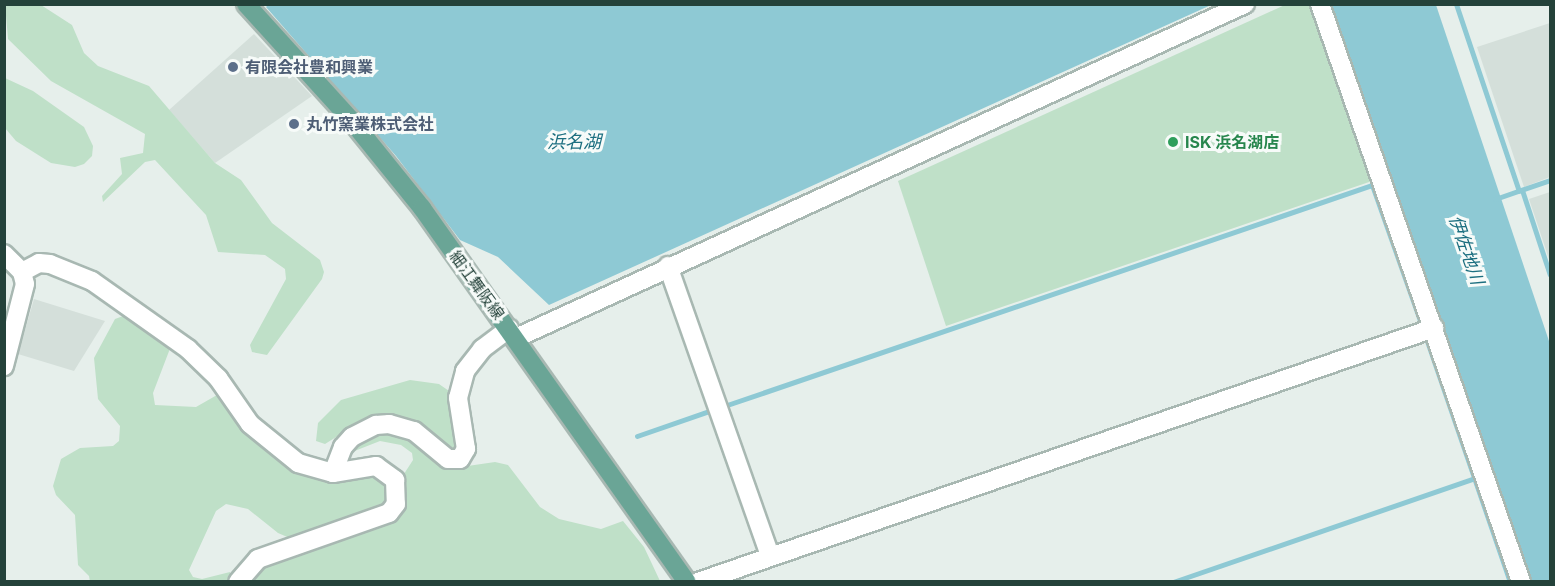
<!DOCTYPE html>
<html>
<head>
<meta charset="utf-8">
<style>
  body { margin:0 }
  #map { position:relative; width:1555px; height:586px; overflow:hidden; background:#e6efeb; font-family:Inter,"Noto Sans JP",sans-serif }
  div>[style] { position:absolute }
  .built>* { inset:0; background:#d4dfda }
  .green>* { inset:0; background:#bfe0c8 }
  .water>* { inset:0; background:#8ec9d4 }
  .stream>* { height:5px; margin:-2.5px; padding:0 2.5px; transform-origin:2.5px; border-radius:2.5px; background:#8ec9d4 }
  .roads { filter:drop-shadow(2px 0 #a8b8b2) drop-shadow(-2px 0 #a8b8b2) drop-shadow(0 2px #a8b8b2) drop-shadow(0 -2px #a8b8b2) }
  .minor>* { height:18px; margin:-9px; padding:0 9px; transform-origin:9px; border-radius:9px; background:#fff }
  .major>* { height:18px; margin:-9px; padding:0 9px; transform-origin:9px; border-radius:9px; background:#6aa596 }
  .dots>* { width:16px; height:16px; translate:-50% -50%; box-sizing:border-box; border:3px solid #f7fbf9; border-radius:50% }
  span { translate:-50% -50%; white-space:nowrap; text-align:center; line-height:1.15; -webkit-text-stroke:6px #f7fbf9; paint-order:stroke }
  .service-label { font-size:16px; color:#4e5e75; font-weight:700 }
  .left { translate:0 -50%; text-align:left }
  .leisure-label { font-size:16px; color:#27864d; font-weight:700 }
  .street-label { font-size:16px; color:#24423a }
  .water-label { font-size:18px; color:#1c6f80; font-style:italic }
  .frame { position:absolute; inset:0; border:6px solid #24423a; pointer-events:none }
</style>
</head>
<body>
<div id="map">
  <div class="built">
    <i style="clip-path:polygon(1550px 23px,1550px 177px,1524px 187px,1477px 47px)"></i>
    <i style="clip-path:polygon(254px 34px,312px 96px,215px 163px,169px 110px)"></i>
    <i style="clip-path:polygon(1550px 192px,1550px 262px,1529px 199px)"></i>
    <i style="clip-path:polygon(34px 299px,105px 321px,74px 371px,18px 354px)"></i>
  </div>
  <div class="green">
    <i style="clip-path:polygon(5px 4px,41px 5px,72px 25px,84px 53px,98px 66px,149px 86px,215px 163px,241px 180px,272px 223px,320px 260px,324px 272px,322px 279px,267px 355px,252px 352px,250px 345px,286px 279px,285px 269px,265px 255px,218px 252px,206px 215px,155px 160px,145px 162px,103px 202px,102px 196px,122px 174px,120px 158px,143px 153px,145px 134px,51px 81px,8px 39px)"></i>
    <i style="clip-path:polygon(1287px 4px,1313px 5px,1375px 180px,946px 326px,898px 181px)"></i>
    <i style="clip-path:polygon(5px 78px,33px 91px,84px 127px,93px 146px,92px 156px,84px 164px,75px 167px,51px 163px,16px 141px,5px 128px)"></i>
    <i style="clip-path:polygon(126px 315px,171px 346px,153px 393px,155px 405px,196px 407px,217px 395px,260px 444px,295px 469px,316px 478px,333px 480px,365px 473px,383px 477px,391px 492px,385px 508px,292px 539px,278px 533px,248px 509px,226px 504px,216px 511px,189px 570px,193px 577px,202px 579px,230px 572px,230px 581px,90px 582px,89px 576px,78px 565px,75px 515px,56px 495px,53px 486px,61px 459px,80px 448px,113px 446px,119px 441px,120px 426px,98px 399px,94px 358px,115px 319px)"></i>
    <i style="clip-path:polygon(410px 380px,439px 384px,449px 391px,458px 448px,454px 452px,418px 423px,389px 416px,360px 422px,325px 444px,316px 441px,318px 423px,341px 400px)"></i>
    <i style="clip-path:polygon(388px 432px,410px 438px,454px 468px,495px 462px,508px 465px,540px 507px,559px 519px,601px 529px,623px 521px,644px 547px,660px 581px,246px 582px,271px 561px,394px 518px,402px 506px,402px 477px,413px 460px,412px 453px,401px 445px,380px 441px,352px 452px,358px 443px)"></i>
  </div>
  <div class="water">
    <i style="clip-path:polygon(268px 5px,268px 4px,1211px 5px,549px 305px,498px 257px,460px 240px,396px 156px,266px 7px)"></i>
    <i style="clip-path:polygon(1327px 5px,1436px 5px,1550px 344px,1550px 581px,1528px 581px)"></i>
  </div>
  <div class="stream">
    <i style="left:1456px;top:4px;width:197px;rotate:71.4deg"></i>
    <i style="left:1522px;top:190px;width:89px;rotate:71.8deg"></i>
    <i style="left:1495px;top:199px;width:58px;rotate:-19.1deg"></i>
    <i style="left:1427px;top:341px;width:255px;rotate:71deg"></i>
    <i style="left:727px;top:405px;width:681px;rotate:-18.83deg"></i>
    <i style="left:1372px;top:185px;width:146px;rotate:70.5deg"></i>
    <i style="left:637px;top:436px;width:76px;rotate:-19.1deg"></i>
    <i style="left:1173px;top:582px;width:319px;rotate:-19deg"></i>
  </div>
  <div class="roads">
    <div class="minor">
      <i style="left:1320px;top:4px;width:612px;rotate:70.82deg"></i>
      <i style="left:4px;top:254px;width:25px;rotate:45deg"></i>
      <i style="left:22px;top:272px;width:12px;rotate:76deg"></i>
      <i style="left:25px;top:284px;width:85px;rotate:104.4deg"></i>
      <i style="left:668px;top:266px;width:306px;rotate:70.6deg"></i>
      <i style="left:22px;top:272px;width:19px;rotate:-28deg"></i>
      <i style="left:39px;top:263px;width:11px;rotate:5deg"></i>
      <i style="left:50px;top:264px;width:45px;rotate:22deg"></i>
      <i style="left:92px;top:281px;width:118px;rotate:35.3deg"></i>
      <i style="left:188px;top:349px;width:42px;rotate:44deg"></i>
      <i style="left:218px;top:378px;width:56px;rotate:55.2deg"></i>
      <i style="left:250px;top:424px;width:62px;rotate:39.1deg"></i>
      <i style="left:298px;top:463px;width:36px;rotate:16deg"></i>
      <i style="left:333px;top:473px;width:44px;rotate:-9.2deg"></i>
      <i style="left:376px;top:466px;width:24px;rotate:36deg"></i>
      <i style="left:395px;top:480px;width:24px;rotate:88deg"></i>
      <i style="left:396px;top:504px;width:11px;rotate:128deg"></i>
      <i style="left:389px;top:513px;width:139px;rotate:160.7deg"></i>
      <i style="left:258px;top:559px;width:30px;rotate:131deg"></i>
      <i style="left:516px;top:338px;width:802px;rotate:-24.62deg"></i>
      <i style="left:333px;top:473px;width:28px;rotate:-69deg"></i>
      <i style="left:343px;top:447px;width:13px;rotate:-48deg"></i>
      <i style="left:352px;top:437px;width:27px;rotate:-27deg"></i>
      <i style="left:376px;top:425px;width:13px;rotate:-4deg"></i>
      <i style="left:389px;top:424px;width:26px;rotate:16deg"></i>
      <i style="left:414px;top:431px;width:44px;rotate:39.5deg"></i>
      <i style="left:448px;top:459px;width:12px"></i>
      <i style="left:460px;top:459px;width:12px;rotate:-59deg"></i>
      <i style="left:466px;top:449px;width:52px;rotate:-98.9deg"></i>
      <i style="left:458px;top:398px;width:28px;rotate:-75deg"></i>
      <i style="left:465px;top:371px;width:28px;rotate:-52deg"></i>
      <i style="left:482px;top:349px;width:34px;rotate:-37deg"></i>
      <i style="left:698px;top:582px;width:779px;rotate:-19.04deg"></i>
    </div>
    <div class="major">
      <i style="left:246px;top:4px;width:156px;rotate:47.8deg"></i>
      <i style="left:351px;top:120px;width:113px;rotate:51.1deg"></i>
      <i style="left:422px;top:208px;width:458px;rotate:54.7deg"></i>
    </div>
  </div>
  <div class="dots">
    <i style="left:233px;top:67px;background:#5c6f8a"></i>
    <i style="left:294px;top:124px;background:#5c6f8a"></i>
    <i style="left:1173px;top:142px;background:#2e9e5b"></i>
  </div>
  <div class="service-label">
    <span class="left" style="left:245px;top:67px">有限会社豊和興業</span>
    <span class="left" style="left:306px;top:124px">丸竹窯業株式会社</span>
  </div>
  <div class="leisure-label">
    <span class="left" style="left:1185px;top:142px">ISK 浜名湖店</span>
  </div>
  <div class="street-label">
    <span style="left:477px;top:285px;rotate:54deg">細江舞阪線</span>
  </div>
  <div class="water-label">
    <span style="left:574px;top:142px">浜名湖</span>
    <span style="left:1466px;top:250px;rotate:71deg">伊佐地川</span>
  </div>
  <div class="frame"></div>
</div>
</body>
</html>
